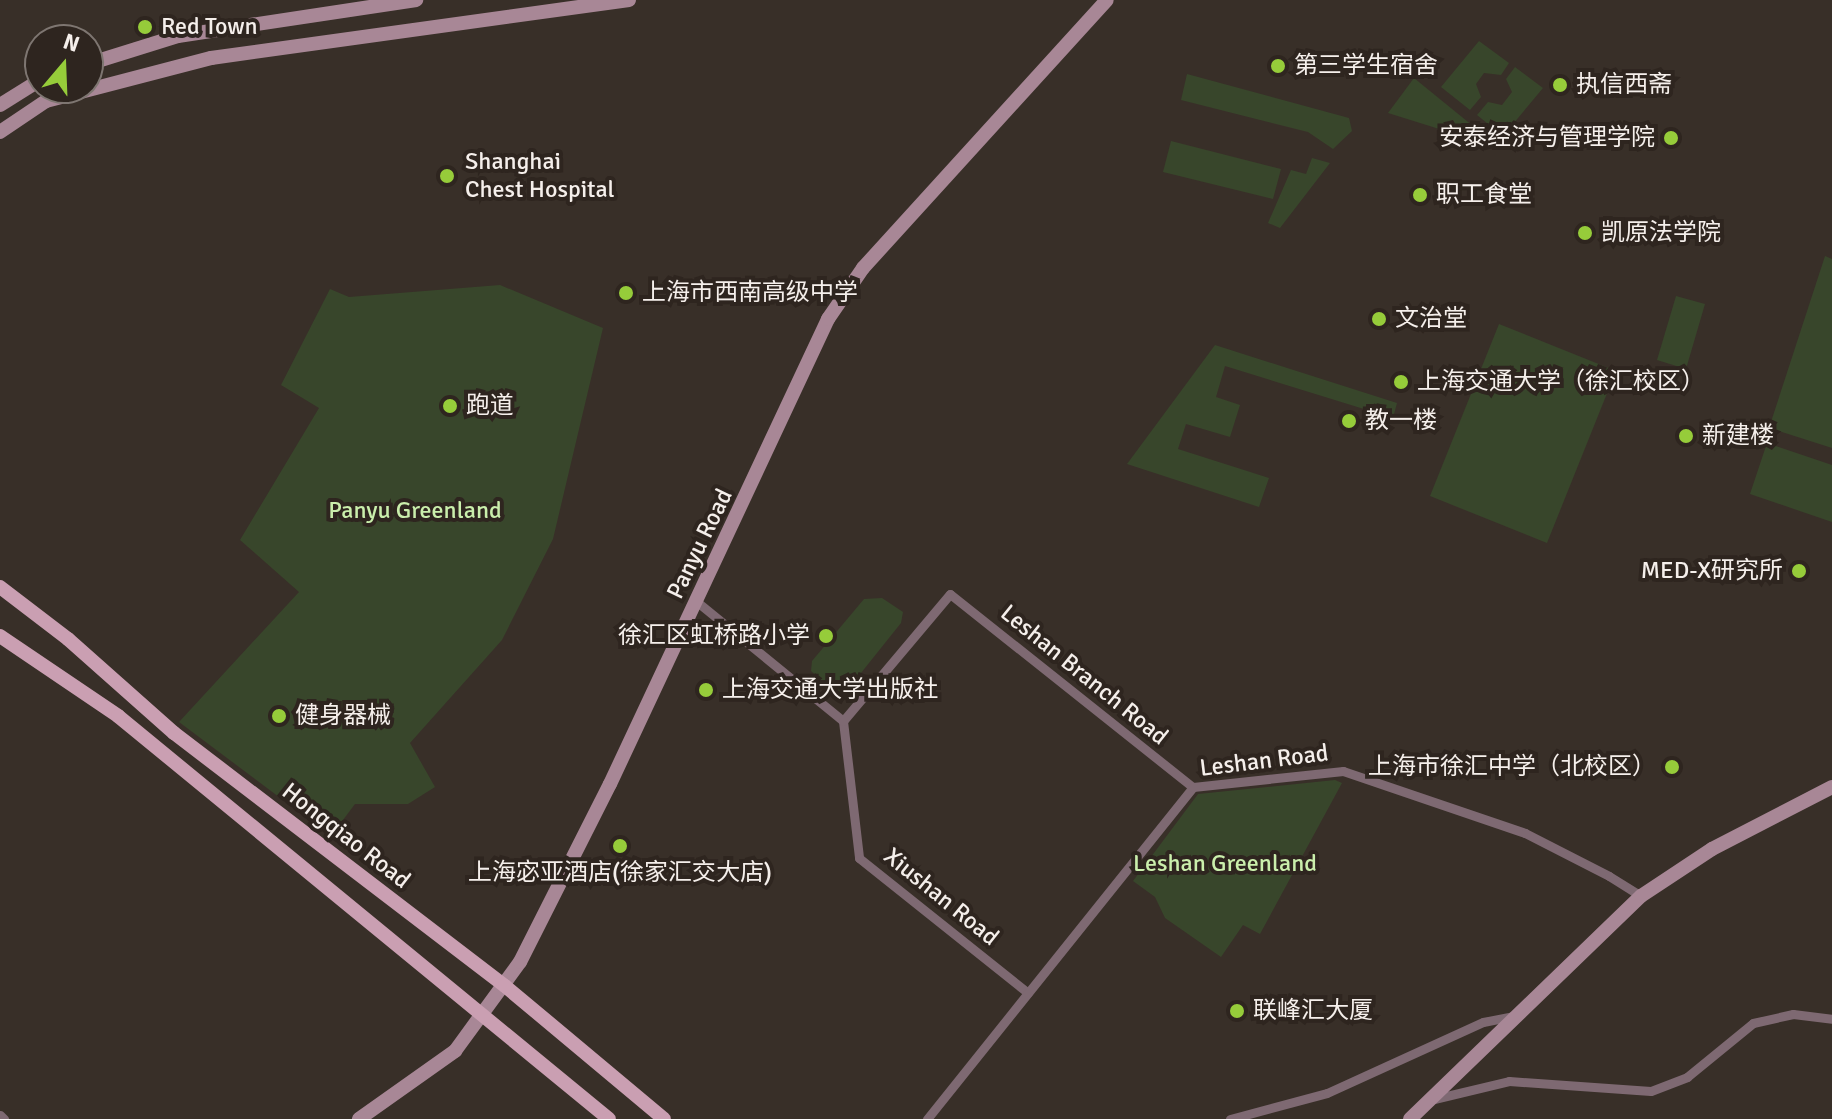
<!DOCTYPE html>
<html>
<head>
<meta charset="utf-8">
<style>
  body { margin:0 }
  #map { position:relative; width:1832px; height:1119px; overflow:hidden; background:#382f28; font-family:Signika,"Noto Sans SC",sans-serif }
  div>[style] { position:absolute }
  .green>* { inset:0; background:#38462b }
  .street>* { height:9px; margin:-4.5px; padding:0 4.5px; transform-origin:4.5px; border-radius:4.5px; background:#7e6972 }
  .secondary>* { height:14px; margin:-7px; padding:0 7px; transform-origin:7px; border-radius:7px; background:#a88796 }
  .primary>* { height:14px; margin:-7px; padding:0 7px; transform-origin:7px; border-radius:7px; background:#ca9fb2 }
  .dots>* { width:22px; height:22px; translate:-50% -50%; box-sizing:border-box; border:4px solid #2e251f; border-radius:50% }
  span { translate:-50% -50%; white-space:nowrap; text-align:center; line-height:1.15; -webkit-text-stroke:8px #2e251f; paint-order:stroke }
  .poi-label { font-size:24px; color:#f5efeb }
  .left { translate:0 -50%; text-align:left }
  .right { translate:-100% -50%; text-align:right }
  .park-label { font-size:24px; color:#caefac }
  .street-label { font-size:24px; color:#f5efeb }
  .north { position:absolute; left:24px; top:24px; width:80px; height:80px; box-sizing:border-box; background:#2e251f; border:2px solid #7e7671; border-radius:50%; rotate:19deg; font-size:22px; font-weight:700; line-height:32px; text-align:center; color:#f5efeb }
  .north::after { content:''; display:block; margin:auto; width:28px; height:36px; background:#96cc3a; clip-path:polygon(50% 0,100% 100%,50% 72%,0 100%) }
</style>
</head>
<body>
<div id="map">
  <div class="green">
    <i style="clip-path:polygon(1479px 41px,1509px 63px,1501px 75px,1484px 73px,1476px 84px,1481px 97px,1470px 110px,1441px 87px)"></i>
    <i style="clip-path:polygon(1515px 67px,1543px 88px,1503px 136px,1477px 115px,1488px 102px,1502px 105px,1512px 92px,1506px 79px)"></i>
    <i style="clip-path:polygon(1187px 74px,1349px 118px,1352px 131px,1333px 149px,1308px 132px,1181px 100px)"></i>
    <i style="clip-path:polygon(1414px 78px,1500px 148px,1388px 113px)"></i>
    <i style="clip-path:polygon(1171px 141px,1281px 169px,1273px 199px,1163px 172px)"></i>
    <i style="clip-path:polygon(1312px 158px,1330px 163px,1280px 228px,1268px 223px,1291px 170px,1306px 174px)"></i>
    <i style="clip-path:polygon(1825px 256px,1832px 259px,1832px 448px,1769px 428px)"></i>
    <i style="clip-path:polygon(500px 285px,603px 328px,553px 539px,502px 640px,410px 743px,435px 787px,408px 804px,355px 804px,331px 836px,179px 722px,299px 592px,240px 540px,319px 408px,281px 385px,330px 289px,349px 297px)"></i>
    <i style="clip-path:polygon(1676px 296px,1705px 304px,1686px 369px,1657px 360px)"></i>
    <i style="clip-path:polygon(1499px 324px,1616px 371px,1547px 543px,1430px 496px)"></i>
    <i style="clip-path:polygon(1215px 345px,1397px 403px,1393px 418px,1225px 366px,1216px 397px,1240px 405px,1230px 437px,1186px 424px,1178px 449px,1269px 478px,1259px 507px,1127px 464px)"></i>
    <i style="clip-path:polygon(1767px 443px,1832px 465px,1832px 522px,1750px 494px)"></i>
    <i style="clip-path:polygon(882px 598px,903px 612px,901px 623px,845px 693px,835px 693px,811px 671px,812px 661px,864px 599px)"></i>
    <i style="clip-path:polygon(1335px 780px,1342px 783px,1260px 934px,1243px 925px,1221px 957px,1165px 918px,1155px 897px,1133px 881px,1198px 794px)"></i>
  </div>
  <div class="street">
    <i style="left:696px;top:601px;width:190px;rotate:39.2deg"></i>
    <i style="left:843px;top:721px;width:138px;rotate:83.3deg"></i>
    <i style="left:859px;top:858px;width:216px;rotate:38.6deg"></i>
    <i style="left:843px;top:721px;width:166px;rotate:-49.9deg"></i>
    <i style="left:950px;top:594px;width:310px;rotate:38.5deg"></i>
    <i style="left:1434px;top:1099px;width:77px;rotate:-13.5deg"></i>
    <i style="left:1509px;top:1081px;width:142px;rotate:4deg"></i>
    <i style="left:1651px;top:1091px;width:39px;rotate:-21deg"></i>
    <i style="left:1687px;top:1077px;width:85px;rotate:-39.3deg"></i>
    <i style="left:1753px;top:1023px;width:41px;rotate:-12.7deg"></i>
    <i style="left:1793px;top:1014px;width:39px;rotate:7deg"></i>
    <i style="left:0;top:1115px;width:6px;rotate:45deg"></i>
    <i style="left:927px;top:1119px;width:425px;rotate:-51.3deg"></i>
    <i style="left:1193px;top:787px;width:151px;rotate:-6.1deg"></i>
    <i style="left:1343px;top:771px;width:192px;rotate:18.8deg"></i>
    <i style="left:1525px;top:833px;width:94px;rotate:27.1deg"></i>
    <i style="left:1609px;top:876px;width:38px;rotate:32deg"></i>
    <i style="left:1230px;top:1119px;width:100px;rotate:-15deg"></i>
    <i style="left:1327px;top:1093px;width:171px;rotate:-24.5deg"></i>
    <i style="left:1483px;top:1022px;width:33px;rotate:-11deg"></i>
  </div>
  <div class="secondary">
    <i style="left:88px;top:64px;width:94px;rotate:-17.3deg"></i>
    <i style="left:178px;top:36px;width:241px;rotate:-8.6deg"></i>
    <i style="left:0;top:105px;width:47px;rotate:-32deg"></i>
    <i style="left:0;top:132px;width:55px;rotate:-34deg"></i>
    <i style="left:46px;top:101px;width:171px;rotate:-14.6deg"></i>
    <i style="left:211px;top:58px;width:422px;rotate:-7.9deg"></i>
    <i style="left:359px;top:1119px;width:118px;rotate:-35.3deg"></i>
    <i style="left:455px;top:1051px;width:110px;rotate:-53.9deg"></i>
    <i style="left:520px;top:962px;width:199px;rotate:-63.2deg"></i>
    <i style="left:610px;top:784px;width:514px;rotate:-64.88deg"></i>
    <i style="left:828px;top:319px;width:62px;rotate:-55.5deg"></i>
    <i style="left:863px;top:268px;width:362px;rotate:-47.7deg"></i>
    <i style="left:1410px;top:1119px;width:321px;rotate:-44deg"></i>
    <i style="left:1641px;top:896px;width:85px;rotate:-33.5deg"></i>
    <i style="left:1712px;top:849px;width:135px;rotate:-27.3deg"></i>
  </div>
  <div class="primary">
    <i style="left:0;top:587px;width:86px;rotate:37.4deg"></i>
    <i style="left:68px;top:639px;width:142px;rotate:41.6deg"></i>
    <i style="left:174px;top:733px;width:417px;rotate:37.4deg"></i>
    <i style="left:505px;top:986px;width:207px;rotate:39.9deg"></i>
    <i style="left:0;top:636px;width:143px;rotate:34.1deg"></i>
    <i style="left:118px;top:716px;width:635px;rotate:39.38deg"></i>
  </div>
  <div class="dots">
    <i style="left:145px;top:27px;background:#96cc3a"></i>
    <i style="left:1278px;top:66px;background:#96cc3a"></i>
    <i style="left:1560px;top:85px;background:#96cc3a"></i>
    <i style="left:1671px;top:138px;background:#96cc3a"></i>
    <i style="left:447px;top:176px;background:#96cc3a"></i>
    <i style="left:1420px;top:195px;background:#96cc3a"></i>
    <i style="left:1585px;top:233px;background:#96cc3a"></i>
    <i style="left:626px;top:293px;background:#96cc3a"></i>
    <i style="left:1379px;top:319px;background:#96cc3a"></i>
    <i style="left:1401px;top:382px;background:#96cc3a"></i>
    <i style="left:450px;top:406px;background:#96cc3a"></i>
    <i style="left:1349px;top:421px;background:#96cc3a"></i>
    <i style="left:1686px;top:436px;background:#96cc3a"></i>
    <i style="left:1799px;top:571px;background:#96cc3a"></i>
    <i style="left:826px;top:636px;background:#96cc3a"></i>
    <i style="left:706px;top:690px;background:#96cc3a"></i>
    <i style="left:279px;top:716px;background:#96cc3a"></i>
    <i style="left:1672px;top:767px;background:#96cc3a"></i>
    <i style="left:620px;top:846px;background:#96cc3a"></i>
    <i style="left:1237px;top:1011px;background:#96cc3a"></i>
  </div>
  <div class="poi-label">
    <span class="left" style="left:161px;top:27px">Red Town</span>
    <span class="left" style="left:1294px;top:66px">第三学生宿舍</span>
    <span class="left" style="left:1576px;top:85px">执信西斋</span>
    <span class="right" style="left:1655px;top:138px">安泰经济与管理学院</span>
    <span class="left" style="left:465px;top:176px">Shanghai<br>Chest Hospital</span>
    <span class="left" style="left:1436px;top:195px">职工食堂</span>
    <span class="left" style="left:1601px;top:233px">凯原法学院</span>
    <span class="left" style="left:642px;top:293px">上海市西南高级中学</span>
    <span class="left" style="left:1395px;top:319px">文治堂</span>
    <span class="left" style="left:1417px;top:382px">上海交通大学（徐汇校区）</span>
    <span class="left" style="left:466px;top:406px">跑道</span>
    <span class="left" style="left:1365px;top:421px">教一楼</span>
    <span class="left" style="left:1702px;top:436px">新建楼</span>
    <span class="right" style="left:1783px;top:571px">MED-X研究所</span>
    <span class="right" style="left:810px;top:636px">徐汇区虹桥路小学</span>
    <span class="left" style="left:722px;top:690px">上海交通大学出版社</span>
    <span class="left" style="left:295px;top:716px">健身器械</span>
    <span class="right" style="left:1656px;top:767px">上海市徐汇中学（北校区）</span>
    <span style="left:620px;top:873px">上海宓亚酒店(徐家汇交大店)</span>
    <span class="left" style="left:1253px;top:1011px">联峰汇大厦</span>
  </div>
  <div class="park-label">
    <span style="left:415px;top:511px">Panyu Greenland</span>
    <span style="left:1225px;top:864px">Leshan Greenland</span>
  </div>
  <div class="street-label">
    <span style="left:700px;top:544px;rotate:-64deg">Panyu Road</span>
    <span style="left:1084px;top:675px;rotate:39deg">Leshan Branch Road</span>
    <span style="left:1264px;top:761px;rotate:-7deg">Leshan Road</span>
    <span style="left:346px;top:836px;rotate:38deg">Hongqiao Road</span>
    <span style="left:941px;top:897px;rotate:39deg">Xiushan Road</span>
  </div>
  <div class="north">N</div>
</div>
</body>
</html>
